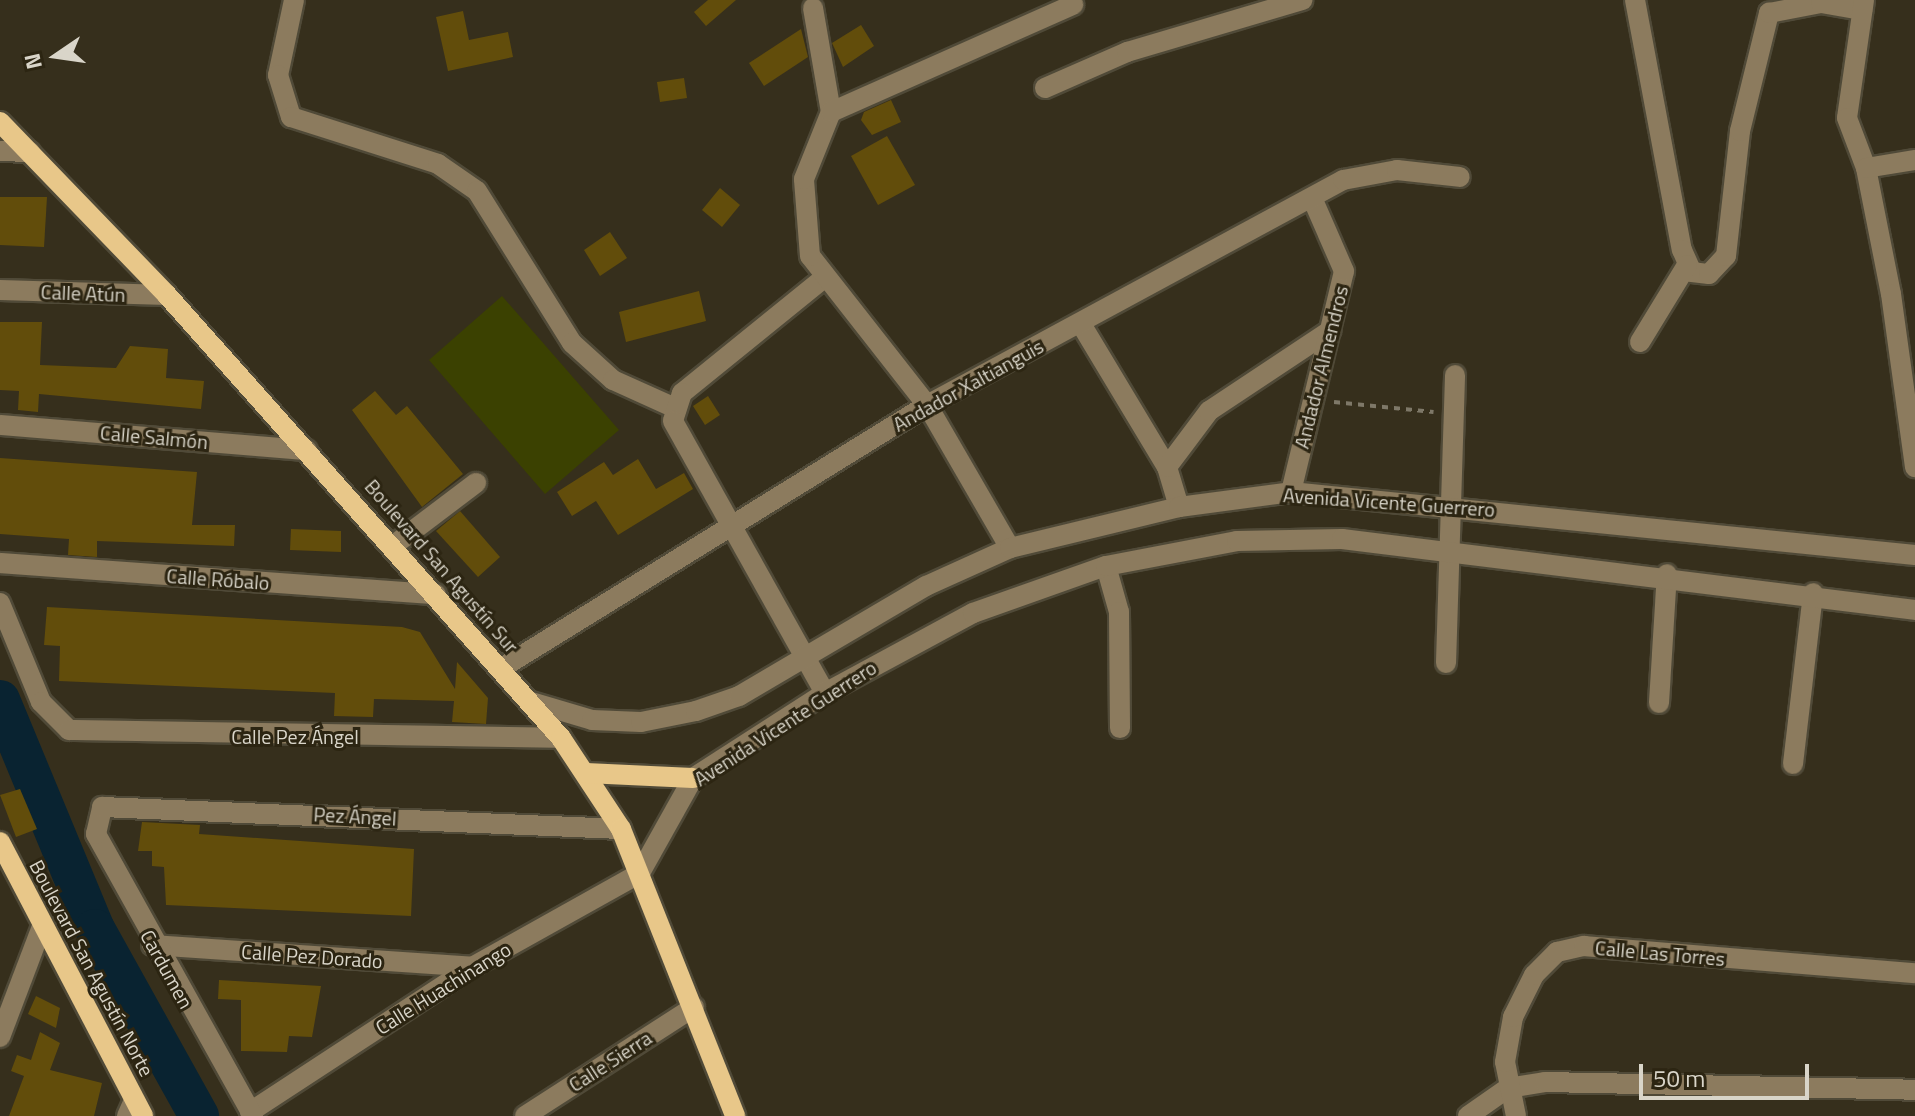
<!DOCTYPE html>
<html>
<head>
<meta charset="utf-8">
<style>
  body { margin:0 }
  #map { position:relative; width:1915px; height:1116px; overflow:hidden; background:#362f1c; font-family:"Titillium Web",sans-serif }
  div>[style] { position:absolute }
  .green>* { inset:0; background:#3b4101 }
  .river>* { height:40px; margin:-20px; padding:0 20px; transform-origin:20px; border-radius:20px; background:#092331 }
  .building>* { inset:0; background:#624d0b }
  .path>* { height:4px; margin-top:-2px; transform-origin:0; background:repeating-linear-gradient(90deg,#7e7868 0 6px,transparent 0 12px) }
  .roads { filter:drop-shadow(2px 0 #504a38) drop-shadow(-2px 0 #504a38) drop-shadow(0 2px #504a38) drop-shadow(0 -2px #504a38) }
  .minor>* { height:20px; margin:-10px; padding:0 10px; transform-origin:10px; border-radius:10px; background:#8c7b5e }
  .major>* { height:20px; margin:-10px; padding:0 10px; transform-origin:10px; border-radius:10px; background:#e8c789 }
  span { translate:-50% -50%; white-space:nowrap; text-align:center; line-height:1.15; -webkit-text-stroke:6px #2c2512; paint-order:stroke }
  .street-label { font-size:20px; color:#d9d5c9 }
  .north { position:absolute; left:16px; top:16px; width:80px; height:80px; -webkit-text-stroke:6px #2c2512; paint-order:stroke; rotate:257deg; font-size:22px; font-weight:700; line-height:32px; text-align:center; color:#d9d5c9 }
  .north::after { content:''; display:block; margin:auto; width:28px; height:36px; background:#d9d5c9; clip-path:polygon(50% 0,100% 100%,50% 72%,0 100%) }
  .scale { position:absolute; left:1639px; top:1064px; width:170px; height:36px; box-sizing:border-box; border:4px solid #d9d5c9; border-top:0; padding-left:10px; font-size:24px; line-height:28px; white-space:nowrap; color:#d9d5c9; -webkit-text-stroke:6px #2c2512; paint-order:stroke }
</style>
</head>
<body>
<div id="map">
  <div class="green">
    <i style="clip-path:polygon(502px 296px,619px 430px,545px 494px,429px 360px)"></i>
  </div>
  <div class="river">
    <i style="left:0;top:700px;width:248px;rotate:67.5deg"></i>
    <i style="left:95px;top:929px;width:214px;rotate:60.9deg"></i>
  </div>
  <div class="building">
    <i style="clip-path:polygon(708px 0,736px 0,706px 26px,694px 12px)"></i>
    <i style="clip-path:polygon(463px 11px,469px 40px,508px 32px,513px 57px,448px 71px,436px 17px)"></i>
    <i style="clip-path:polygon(861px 25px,874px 46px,843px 67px,832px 43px)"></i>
    <i style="clip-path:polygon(801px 29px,808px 57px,764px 86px,749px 63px)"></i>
    <i style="clip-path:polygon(684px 78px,687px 98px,660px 102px,657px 82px)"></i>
    <i style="clip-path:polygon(891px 100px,901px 122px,872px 135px,861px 120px,864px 112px)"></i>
    <i style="clip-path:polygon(887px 136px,915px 185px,878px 205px,851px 156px)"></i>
    <i style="clip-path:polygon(720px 188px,740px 205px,722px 227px,702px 210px)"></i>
    <i style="clip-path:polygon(0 197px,47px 197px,44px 247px,0 245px)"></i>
    <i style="clip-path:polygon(610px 232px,627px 258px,600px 276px,584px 250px)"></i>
    <i style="clip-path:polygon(699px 291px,706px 321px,626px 342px,619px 312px)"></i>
    <i style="clip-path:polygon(0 322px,42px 322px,40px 365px,116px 368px,130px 346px,168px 349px,166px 378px,204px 381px,201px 409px,39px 394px,38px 412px,18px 410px,19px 391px,0 390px)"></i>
    <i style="clip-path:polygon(375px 391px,396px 415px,407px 406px,463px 474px,422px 507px,352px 410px)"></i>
    <i style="clip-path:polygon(708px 396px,720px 415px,705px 425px,693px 406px)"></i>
    <i style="clip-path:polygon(0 458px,197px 472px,192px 525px,235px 525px,234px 546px,97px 541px,97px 557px,68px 555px,69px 539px,0 534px)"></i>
    <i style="clip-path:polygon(638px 459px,656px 489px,684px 473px,693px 489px,618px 535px,596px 501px,572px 516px,557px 492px,604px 462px,613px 475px)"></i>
    <i style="clip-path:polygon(460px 511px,500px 557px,478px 577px,436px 531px)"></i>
    <i style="clip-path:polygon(291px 529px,341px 531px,341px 552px,290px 550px)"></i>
    <i style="clip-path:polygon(47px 607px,402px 627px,420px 632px,455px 689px,457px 662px,488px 698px,486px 724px,452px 722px,454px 701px,374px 699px,373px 717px,334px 716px,335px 693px,59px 681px,60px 646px,44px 645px)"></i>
    <i style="clip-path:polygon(20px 789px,37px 829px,16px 837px,0 795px)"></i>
    <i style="clip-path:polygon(142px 822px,200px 825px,199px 834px,414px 849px,411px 916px,166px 905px,164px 867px,152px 866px,152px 851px,138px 851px)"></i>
    <i style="clip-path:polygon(219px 980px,321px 986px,312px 1037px,289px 1036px,287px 1052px,241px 1051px,241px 1000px,218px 999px)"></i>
    <i style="clip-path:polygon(36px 996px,60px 1008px,56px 1028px,28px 1014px)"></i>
    <i style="clip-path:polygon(40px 1032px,60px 1043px,50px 1070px,102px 1083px,94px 1116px,9px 1116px,24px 1076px,11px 1071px,17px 1055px,31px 1060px)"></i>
  </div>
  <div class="path">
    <i style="left:1334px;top:402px;width:100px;rotate:5.8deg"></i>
  </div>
  <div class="roads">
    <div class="minor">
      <i style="left:294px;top:0;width:77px;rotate:102deg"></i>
      <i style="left:278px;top:75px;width:44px;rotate:72.8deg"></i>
      <i style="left:291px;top:117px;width:154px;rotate:17.7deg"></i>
      <i style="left:438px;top:164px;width:47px;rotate:34.7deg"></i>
      <i style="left:477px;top:191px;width:179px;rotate:58deg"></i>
      <i style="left:572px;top:343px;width:55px;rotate:42.1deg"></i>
      <i style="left:613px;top:380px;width:66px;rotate:24.2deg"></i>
      <i style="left:1635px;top:0;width:254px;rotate:79.4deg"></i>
      <i style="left:1682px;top:250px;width:24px;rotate:66deg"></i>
      <i style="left:1692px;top:272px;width:17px;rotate:7deg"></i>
      <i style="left:1709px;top:274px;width:25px;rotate:-47deg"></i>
      <i style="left:1726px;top:256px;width:126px;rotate:-83.6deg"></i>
      <i style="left:1740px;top:131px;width:122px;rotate:-76.2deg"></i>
      <i style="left:1769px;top:13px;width:53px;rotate:-10.9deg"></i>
      <i style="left:1821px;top:3px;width:42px;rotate:9.7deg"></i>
      <i style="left:1864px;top:0;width:119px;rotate:98.2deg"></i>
      <i style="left:1847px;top:118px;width:53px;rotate:69.2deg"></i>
      <i style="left:1866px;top:168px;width:128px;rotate:78.8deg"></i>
      <i style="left:1891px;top:294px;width:175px;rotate:82.1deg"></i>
      <i style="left:813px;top:8px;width:106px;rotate:80.2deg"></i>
      <i style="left:1045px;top:88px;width:90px;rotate:-23.7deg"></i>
      <i style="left:1127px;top:52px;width:183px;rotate:-16.5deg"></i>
      <i style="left:0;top:151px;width:30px;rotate:2deg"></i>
      <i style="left:1866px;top:168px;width:50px;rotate:-9.3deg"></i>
      <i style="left:824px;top:278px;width:183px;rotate:141deg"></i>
      <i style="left:682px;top:393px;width:29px;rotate:108deg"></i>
      <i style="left:673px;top:421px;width:312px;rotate:60.8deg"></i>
      <i style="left:0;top:290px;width:167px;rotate:1.7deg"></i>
      <i style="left:1081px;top:324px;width:167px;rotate:59deg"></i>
      <i style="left:1167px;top:467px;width:42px;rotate:73.3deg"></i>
      <i style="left:1640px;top:342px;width:90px;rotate:-58.6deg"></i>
      <i style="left:0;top:425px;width:308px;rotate:4.7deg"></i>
      <i style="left:1167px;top:467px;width:70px;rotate:-53.1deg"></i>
      <i style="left:1209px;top:411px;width:146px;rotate:-33.6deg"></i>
      <i style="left:1291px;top:492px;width:227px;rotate:-76.5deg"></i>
      <i style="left:1344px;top:271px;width:77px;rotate:-113.6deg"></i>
      <i style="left:394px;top:545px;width:103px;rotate:-37.1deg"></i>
      <i style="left:1010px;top:548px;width:165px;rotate:-120.1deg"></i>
      <i style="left:927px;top:405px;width:189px;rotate:-128.1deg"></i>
      <i style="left:810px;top:256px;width:77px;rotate:-94.5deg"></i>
      <i style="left:804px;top:179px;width:72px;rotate:-68.1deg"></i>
      <i style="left:831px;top:112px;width:265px;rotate:-23.9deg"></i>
      <i style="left:0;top:563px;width:437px;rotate:4.1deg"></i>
      <i style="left:1106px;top:566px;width:48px;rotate:74.2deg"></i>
      <i style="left:1119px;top:612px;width:116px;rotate:89.5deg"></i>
      <i style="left:0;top:603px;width:107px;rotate:67.5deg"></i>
      <i style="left:41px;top:702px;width:40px;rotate:45deg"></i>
      <i style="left:69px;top:730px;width:492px;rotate:0.9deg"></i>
      <i style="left:1446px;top:663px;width:288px;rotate:-88.2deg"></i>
      <i style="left:500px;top:669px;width:502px;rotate:-31.73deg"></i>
      <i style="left:927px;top:405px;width:473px;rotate:-28.4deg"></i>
      <i style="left:1343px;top:180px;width:55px;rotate:-10.5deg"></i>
      <i style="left:1397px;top:170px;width:63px;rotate:6.3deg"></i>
      <i style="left:528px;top:701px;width:67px;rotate:16.5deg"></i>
      <i style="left:592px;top:720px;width:49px;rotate:2.3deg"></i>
      <i style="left:641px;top:722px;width:56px;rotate:-11.3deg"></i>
      <i style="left:696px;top:711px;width:46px;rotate:-19.2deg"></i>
      <i style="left:739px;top:696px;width:217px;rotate:-30.5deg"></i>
      <i style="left:926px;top:586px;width:92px;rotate:-24.3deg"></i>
      <i style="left:1010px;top:548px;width:174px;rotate:-13.6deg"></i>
      <i style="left:1179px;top:507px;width:113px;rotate:-7.6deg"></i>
      <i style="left:1291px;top:492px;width:627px;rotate:5.77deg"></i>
      <i style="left:1659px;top:703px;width:129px;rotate:-86.5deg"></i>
      <i style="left:1793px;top:764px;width:172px;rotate:-83.3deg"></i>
      <i style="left:152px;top:945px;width:321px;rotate:3.9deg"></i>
      <i style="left:0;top:1037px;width:116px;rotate:-69.2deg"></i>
      <i style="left:250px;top:1112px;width:265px;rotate:-33.2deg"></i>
      <i style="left:472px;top:967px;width:193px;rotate:-29.2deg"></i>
      <i style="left:640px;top:873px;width:109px;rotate:-60.8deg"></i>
      <i style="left:693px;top:778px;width:157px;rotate:-32.8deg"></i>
      <i style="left:825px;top:693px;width:168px;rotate:-28.4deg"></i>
      <i style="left:973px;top:613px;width:141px;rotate:-19.5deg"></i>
      <i style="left:1106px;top:566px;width:133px;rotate:-10.8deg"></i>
      <i style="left:1237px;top:541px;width:105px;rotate:-1.1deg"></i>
      <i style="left:1342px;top:539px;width:577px;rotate:7.06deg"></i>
      <i style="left:127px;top:1116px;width:17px;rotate:-66deg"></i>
      <i style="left:253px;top:1116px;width:323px;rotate:-119.1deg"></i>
      <i style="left:96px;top:834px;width:28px;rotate:-77deg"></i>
      <i style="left:102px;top:807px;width:519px;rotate:2.43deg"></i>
      <i style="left:525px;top:1116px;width:201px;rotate:-32.8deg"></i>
      <i style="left:1468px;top:1116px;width:49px;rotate:-35deg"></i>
      <i style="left:1508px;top:1088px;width:37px;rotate:-9deg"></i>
      <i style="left:1545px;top:1082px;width:370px;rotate:1.2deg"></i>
      <i style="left:1516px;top:1116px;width:55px;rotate:-101.5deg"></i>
      <i style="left:1505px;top:1062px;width:46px;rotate:-79.9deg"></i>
      <i style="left:1513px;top:1017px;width:47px;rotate:-63.4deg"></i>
      <i style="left:1534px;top:975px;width:33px;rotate:-45deg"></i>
      <i style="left:1557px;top:952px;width:28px;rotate:-13deg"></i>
      <i style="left:1584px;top:946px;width:332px;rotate:4.7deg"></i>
    </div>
    <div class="major">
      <i style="left:0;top:122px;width:240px;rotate:46deg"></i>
      <i style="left:167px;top:295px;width:593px;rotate:48.35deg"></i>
      <i style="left:561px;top:738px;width:109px;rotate:56.6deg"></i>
      <i style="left:621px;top:829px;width:309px;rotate:68.3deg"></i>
      <i style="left:586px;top:773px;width:107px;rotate:2.7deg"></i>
      <i style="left:0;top:842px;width:309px;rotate:62.4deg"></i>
    </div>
  </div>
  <div class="street-label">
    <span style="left:83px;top:293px;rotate:2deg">Calle Atún</span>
    <span style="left:1321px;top:367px;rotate:-76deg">Andador Almendros</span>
    <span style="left:968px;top:385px;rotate:-29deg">Andador Xaltianguis</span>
    <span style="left:154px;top:437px;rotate:5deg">Calle Salmón</span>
    <span style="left:1389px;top:502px;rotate:4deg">Avenida Vicente Guerrero</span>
    <span style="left:442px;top:566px;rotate:49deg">Boulevard San Agustín Sur</span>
    <span style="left:218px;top:579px;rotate:4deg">Calle Róbalo</span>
    <span style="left:785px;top:723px;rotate:-33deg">Avenida Vicente Guerrero</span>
    <span style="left:295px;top:736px">Calle Pez Ángel</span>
    <span style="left:355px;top:816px;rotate:3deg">Pez Ángel</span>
    <span style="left:1660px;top:953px;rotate:5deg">Calle Las Torres</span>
    <span style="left:312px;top:956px;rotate:4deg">Calle Pez Dorado</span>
    <span style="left:92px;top:968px;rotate:62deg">Boulevard San Agustín Norte</span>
    <span style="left:167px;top:969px;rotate:61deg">Cardumen</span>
    <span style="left:443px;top:988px;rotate:-32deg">Calle Huachinango</span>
    <span style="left:610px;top:1061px;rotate:-33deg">Calle Sierra</span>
  </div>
  <div class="north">N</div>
  <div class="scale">50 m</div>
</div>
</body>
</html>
